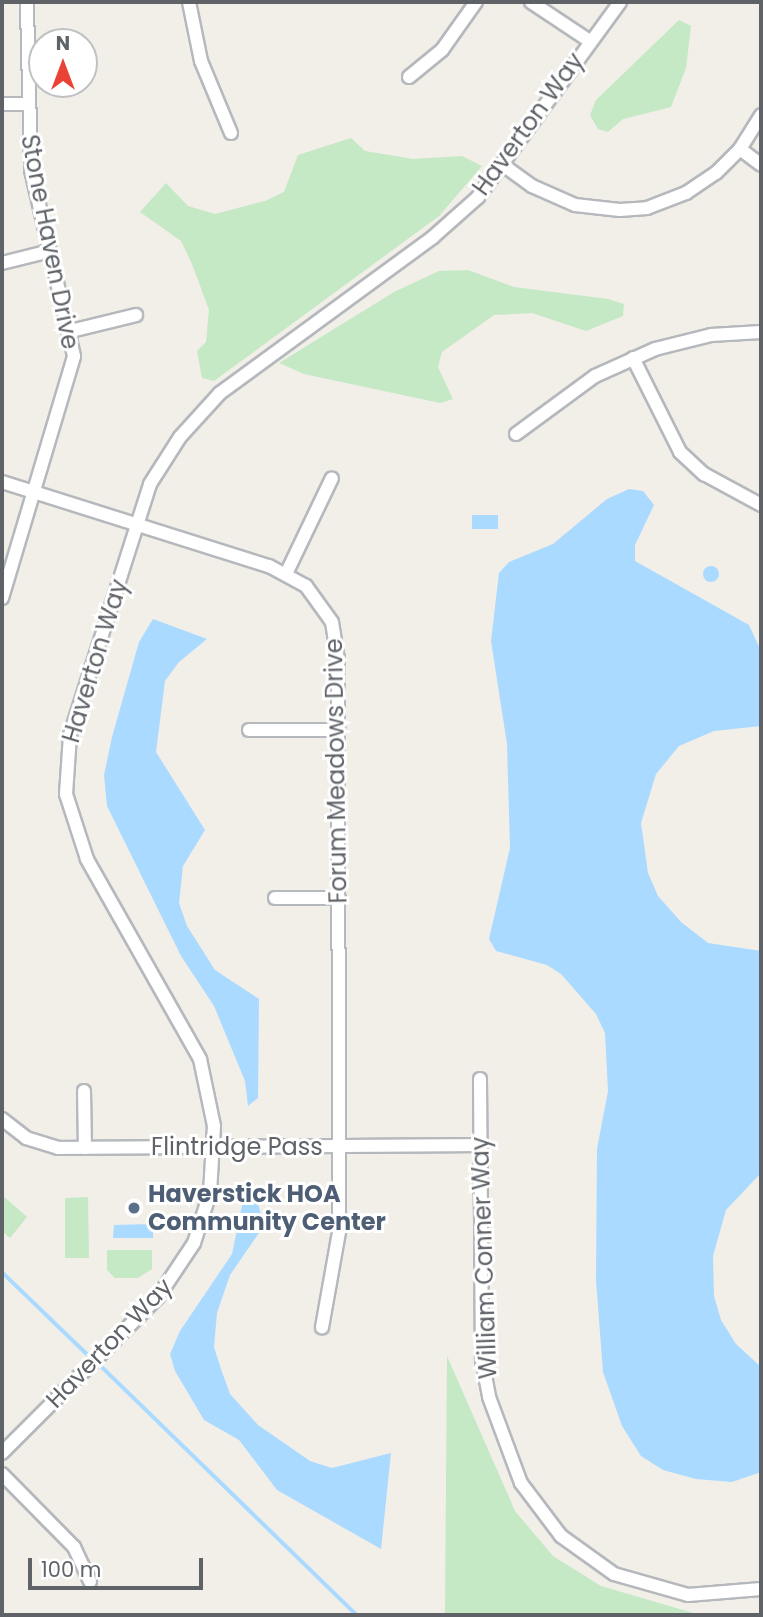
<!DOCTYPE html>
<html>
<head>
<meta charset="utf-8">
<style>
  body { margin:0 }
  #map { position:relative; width:763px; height:1617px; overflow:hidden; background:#f1efe8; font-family:Poppins,sans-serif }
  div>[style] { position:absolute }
  .green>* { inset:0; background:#c5e8c5 }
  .water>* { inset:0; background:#aadaff }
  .round { border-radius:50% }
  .stream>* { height:3.5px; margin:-1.75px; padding:0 1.75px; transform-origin:1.75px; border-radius:1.75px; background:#aadaff }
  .roads { filter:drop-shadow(2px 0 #b5b8bc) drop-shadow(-2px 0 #b5b8bc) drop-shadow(0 2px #b5b8bc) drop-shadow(0 -2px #b5b8bc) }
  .street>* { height:12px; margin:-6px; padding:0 6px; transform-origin:6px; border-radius:6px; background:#fff }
  .dots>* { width:19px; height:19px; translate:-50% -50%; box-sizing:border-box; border:4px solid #fff; border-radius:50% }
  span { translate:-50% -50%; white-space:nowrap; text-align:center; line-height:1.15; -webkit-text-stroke:6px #fff; paint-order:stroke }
  .street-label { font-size:24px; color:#5f6368 }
  .service-label { font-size:24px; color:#4e5e75; font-weight:700 }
  .left { translate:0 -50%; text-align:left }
  .frame { position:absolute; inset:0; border:4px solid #5f6368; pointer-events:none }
  .north { position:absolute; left:28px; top:28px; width:70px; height:70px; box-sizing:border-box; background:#fff; border:2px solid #bfc1c3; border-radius:50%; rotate:0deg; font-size:19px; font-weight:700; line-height:28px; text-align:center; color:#5f6368 }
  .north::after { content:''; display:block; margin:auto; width:24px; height:32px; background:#ea4335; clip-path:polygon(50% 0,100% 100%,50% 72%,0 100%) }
  .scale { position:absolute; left:28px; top:1558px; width:175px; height:32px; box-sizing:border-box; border:4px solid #5f6368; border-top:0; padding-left:9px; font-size:21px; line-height:24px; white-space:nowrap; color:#5f6368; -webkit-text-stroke:5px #fff; paint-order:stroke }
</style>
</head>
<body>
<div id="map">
  <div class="green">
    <i style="clip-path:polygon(679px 20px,691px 26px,686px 68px,671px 107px,623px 119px,608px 132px,598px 129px,590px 115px,596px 100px)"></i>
    <i style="clip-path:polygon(351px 138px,365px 151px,413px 159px,462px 156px,482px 166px,439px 216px,214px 381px,202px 378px,197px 351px,206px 342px,209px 310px,192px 264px,181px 241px,140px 212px,166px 183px,188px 206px,215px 214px,265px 201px,284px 192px,298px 155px)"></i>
    <i style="clip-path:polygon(468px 270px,514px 287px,608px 299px,624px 304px,623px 316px,586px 331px,532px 313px,494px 315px,442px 352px,438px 367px,453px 399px,440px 403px,304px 374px,279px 363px,394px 292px,439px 271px)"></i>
    <i style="clip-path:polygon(2px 1195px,27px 1217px,10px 1238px,2px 1231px)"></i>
    <i style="clip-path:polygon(88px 1197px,89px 1258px,65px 1258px,65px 1198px)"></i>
    <i style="clip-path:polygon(107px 1250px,152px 1250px,152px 1269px,138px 1278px,115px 1278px,107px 1270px)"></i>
    <i style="clip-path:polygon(447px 1356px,515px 1511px,553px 1556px,601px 1586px,700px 1615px,445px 1615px)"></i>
  </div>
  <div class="water">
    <i style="clip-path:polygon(629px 489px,643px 491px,654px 505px,635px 545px,635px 561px,749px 625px,761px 651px,761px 726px,714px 731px,679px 746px,656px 774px,641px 823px,648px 873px,658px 896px,681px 922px,708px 943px,761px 951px,761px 1173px,726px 1210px,713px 1256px,714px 1296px,721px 1320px,736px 1344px,761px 1367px,761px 1472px,732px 1482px,696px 1479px,663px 1470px,641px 1456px,622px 1426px,603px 1372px,596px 1280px,597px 1149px,608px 1091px,605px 1033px,596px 1014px,561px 974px,547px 965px,496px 951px,489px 939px,510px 848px,507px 744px,491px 641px,499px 573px,509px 562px,553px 544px,607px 499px)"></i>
    <i style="clip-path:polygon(472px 515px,498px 515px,498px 529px,472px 529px)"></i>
    <i class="round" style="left:703px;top:566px;width:16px;height:16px"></i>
    <i style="clip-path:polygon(153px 619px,207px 639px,179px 662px,165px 681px,156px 752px,205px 830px,183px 866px,179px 903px,187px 926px,215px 970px,259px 999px,258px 1098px,248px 1106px,245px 1081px,214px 1006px,181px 956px,107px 806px,104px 775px,112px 737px,139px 642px)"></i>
    <i style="clip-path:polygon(245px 1191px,254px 1191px,261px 1214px,259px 1233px,230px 1275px,217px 1313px,214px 1347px,221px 1369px,230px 1394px,258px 1425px,310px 1461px,332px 1468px,391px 1453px,381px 1549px,277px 1490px,239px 1440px,204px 1420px,175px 1371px,170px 1354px,180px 1331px,232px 1254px)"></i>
    <i style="clip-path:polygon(153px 1224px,153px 1238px,113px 1238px,114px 1225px)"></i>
  </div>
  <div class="stream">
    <i style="left:2px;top:1272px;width:117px;rotate:44deg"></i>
    <i style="left:103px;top:1368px;width:354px;rotate:44.2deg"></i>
  </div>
  <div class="roads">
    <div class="street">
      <i style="left:189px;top:2px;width:60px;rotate:78.5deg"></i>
      <i style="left:201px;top:61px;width:78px;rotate:67.4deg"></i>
      <i style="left:531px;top:2px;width:69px;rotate:33.7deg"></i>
      <i style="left:409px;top:77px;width:43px;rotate:-39.3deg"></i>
      <i style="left:442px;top:50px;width:59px;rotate:-54.7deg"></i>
      <i style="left:2px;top:104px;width:25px"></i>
      <i style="left:740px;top:149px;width:26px;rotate:37deg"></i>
      <i style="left:503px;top:165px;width:36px;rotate:36deg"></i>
      <i style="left:532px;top:186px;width:47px;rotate:23.8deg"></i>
      <i style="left:575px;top:205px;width:45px;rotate:6.3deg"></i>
      <i style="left:620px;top:210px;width:27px;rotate:-4deg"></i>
      <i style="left:647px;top:208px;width:42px;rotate:-21deg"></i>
      <i style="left:686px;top:193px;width:36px;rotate:-34deg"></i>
      <i style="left:716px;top:173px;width:34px;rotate:-45deg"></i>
      <i style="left:740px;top:149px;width:40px;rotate:-58deg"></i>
      <i style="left:2px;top:263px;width:49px;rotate:-14deg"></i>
      <i style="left:71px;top:331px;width:67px;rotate:-13.8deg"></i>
      <i style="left:633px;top:358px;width:105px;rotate:63.4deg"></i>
      <i style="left:680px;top:452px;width:33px;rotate:43deg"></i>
      <i style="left:704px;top:474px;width:65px;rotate:28.5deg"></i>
      <i style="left:516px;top:434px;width:98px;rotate:-36.3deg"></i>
      <i style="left:595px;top:376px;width:66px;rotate:-24.2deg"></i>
      <i style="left:655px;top:349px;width:58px;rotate:-14deg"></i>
      <i style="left:711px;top:335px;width:50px;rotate:-3.4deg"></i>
      <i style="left:2px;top:482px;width:280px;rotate:17.5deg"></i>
      <i style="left:269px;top:566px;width:42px;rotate:28.4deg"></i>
      <i style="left:306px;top:586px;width:44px;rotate:54.2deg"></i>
      <i style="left:332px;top:622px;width:36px;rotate:81deg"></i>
      <i style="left:338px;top:658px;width:574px;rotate:89.9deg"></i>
      <i style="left:339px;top:1232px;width:97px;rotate:100.1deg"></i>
      <i style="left:286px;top:574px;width:106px;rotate:-64.4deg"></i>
      <i style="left:2px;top:598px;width:252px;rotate:-73.4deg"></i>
      <i style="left:74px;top:356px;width:191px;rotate:-103deg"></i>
      <i style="left:31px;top:170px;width:168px;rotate:-91.4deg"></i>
      <i style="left:249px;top:730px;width:90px"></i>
      <i style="left:275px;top:898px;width:64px"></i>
      <i style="left:480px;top:1079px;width:281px;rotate:89.6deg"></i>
      <i style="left:482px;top:1360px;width:38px;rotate:79deg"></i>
      <i style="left:489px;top:1397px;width:92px;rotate:69.6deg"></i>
      <i style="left:521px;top:1483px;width:66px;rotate:53deg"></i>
      <i style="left:561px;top:1536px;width:65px;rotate:35.6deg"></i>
      <i style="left:614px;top:1574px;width:77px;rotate:15.8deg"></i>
      <i style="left:688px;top:1595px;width:73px;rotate:-4.7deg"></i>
      <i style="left:84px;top:1091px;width:57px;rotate:89deg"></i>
      <i style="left:2px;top:1119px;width:31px;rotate:38deg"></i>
      <i style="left:26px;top:1138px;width:34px;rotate:17deg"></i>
      <i style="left:58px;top:1148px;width:422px;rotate:-0.4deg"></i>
      <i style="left:2px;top:1453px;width:221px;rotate:-45deg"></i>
      <i style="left:158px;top:1297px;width:65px;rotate:-56.3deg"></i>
      <i style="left:194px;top:1243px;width:52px;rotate:-72.3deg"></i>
      <i style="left:210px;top:1193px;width:67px;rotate:-86.6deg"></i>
      <i style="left:214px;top:1126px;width:68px;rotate:-101.8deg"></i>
      <i style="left:200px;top:1059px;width:230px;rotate:-119.5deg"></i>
      <i style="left:87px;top:859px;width:68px;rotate:-107.9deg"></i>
      <i style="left:66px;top:794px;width:59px;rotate:-86.1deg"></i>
      <i style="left:70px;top:735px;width:263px;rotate:-72.3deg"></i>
      <i style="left:150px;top:484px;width:56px;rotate:-57.4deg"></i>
      <i style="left:180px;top:437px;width:59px;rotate:-47.7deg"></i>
      <i style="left:220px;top:393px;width:264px;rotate:-36.2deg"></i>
      <i style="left:433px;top:237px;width:60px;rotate:-41.6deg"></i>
      <i style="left:478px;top:197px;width:241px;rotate:-53.9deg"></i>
      <i style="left:2px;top:1474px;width:103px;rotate:45.4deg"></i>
      <i style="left:74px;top:1547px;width:38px;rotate:65deg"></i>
    </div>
  </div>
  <div class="dots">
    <i style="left:134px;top:1208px;background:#5c6f8a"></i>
  </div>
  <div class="street-label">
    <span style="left:528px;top:124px;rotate:-54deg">Haverton Way</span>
    <span style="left:50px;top:242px;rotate:79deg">Stone Haven Drive</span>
    <span style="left:95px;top:661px;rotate:-73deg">Haverton Way</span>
    <span style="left:336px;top:771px;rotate:-91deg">Forum Meadows Drive</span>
    <span style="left:237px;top:1147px">Flintridge Pass</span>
    <span style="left:484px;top:1258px;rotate:-92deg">William Conner Way</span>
    <span style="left:109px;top:1343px;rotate:-46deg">Haverton Way</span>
  </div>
  <div class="service-label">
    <span class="left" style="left:148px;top:1208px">Haverstick HOA<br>Community Center</span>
  </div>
  <div class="frame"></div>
  <div class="north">N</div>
  <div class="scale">100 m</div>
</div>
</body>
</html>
